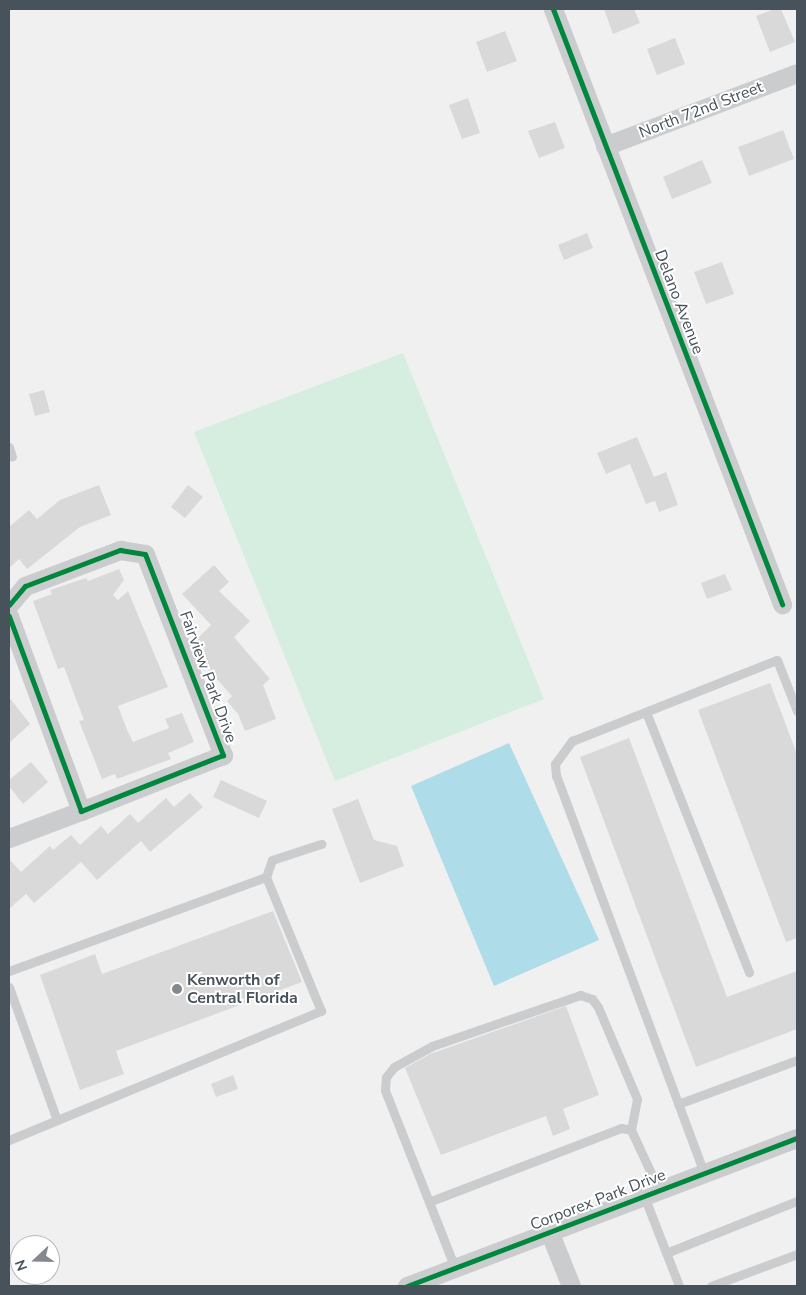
<!DOCTYPE html>
<html>
<head>
<meta charset="utf-8">
<style>
  body { margin:0 }
  #map { position:relative; width:806px; height:1295px; overflow:hidden; background:#f0f0f0; font-family:"Nunito Sans",sans-serif }
  div>[style] { position:absolute }
  .green>* { inset:0; background:#d6eee0 }
  .water>* { inset:0; background:#aedce9 }
  .building>* { inset:0; background:#d9d9da }
  .lane>* { height:9px; margin:-4.5px; padding:0 4.5px; transform-origin:4.5px; border-radius:4.5px; background:#caccce }
  .street>* { height:19px; margin:-9.5px; padding:0 9.5px; transform-origin:9.5px; border-radius:9.5px; background:#caccce }
  .cycleway>* { height:5px; margin:-2.5px; padding:0 2.5px; transform-origin:2.5px; border-radius:2.5px; background:#00873e }
  .dots>* { width:14px; height:14px; translate:-50% -50%; box-sizing:border-box; border:2px solid #fff; border-radius:50% }
  span { translate:-50% -50%; white-space:nowrap; text-align:center; line-height:1.15; -webkit-text-stroke:4px #fff; paint-order:stroke }
  .street-label { font-size:16px; color:#48525b }
  .poi-label { font-size:16px; color:#48525b; font-weight:700 }
  .left { translate:0 -50%; text-align:left }
  .frame { position:absolute; inset:0; border:10px solid #48525b; pointer-events:none }
  .north { position:absolute; left:10px; top:1235px; width:50px; height:50px; box-sizing:border-box; background:#fff; border:1px solid #b6babd; border-radius:50%; rotate:249deg; font-size:14px; font-weight:700; line-height:20px; text-align:center; color:#48525b }
  .north::after { content:''; display:block; margin:auto; width:18px; height:22px; background:#83898f; clip-path:polygon(50% 0,100% 100%,50% 72%,0 100%) }
</style>
</head>
<body>
<div id="map">
  <div class="green">
    <i style="clip-path:polygon(403px 353px,544px 699px,335px 781px,194px 432px)"></i>
  </div>
  <div class="water">
    <i style="clip-path:polygon(509px 743px,599px 940px,494px 986px,411px 786px)"></i>
  </div>
  <div class="building">
    <i style="clip-path:polygon(604px 9px,634px 9px,640px 23px,613px 34px)"></i>
    <i style="clip-path:polygon(774px 9px,781px 9px,795px 42px,770px 52px,756px 16px)"></i>
    <i style="clip-path:polygon(505px 31px,517px 61px,487px 72px,476px 42px)"></i>
    <i style="clip-path:polygon(675px 38px,685px 64px,657px 75px,647px 49px)"></i>
    <i style="clip-path:polygon(468px 98px,480px 133px,462px 139px,449px 105px)"></i>
    <i style="clip-path:polygon(555px 122px,565px 148px,539px 158px,528px 131px)"></i>
    <i style="clip-path:polygon(783px 130px,794px 159px,749px 176px,738px 147px)"></i>
    <i style="clip-path:polygon(702px 160px,712px 183px,672px 199px,663px 177px)"></i>
    <i style="clip-path:polygon(587px 233px,593px 248px,564px 260px,558px 245px)"></i>
    <i style="clip-path:polygon(722px 262px,734px 294px,706px 304px,694px 272px)"></i>
    <i style="clip-path:polygon(44px 390px,50px 412px,35px 416px,29px 394px)"></i>
    <i style="clip-path:polygon(637px 437px,654px 477px,666px 472px,678px 505px,659px 512px,655px 501px,646px 504px,630px 464px,606px 474px,597px 453px)"></i>
    <i style="clip-path:polygon(99px 485px,111px 515px,80px 527px,27px 569px,19px 559px,9px 568px,9px 527px,29px 510px,37px 519px,60px 500px)"></i>
    <i style="clip-path:polygon(188px 485px,203px 497px,185px 518px,171px 507px)"></i>
    <i style="clip-path:polygon(214px 565px,229px 582px,219px 591px,250px 621px,234px 637px,270px 679px,263px 685px,276px 719px,245px 731px,238px 714px,227px 701px,232px 696px,197px 657px,205px 649px,196px 640px,211px 625px,182px 594px)"></i>
    <i style="clip-path:polygon(119px 569px,124px 580px,113px 595px,118px 600px,128px 591px,168px 687px,118px 706px,127px 730px,133px 742px,169px 728px,165px 719px,182px 713px,194px 742px,168px 753px,171px 759px,117px 779px,115px 774px,102px 779px,79px 721px,84px 720px,64px 667px,58px 669px,33px 601px,52px 594px,50px 590px,86px 578px,88px 581px)"></i>
    <i style="clip-path:polygon(725px 574px,732px 590px,707px 599px,701px 583px)"></i>
    <i style="clip-path:polygon(770px 683px,797px 754px,797px 938px,786px 942px,698px 710px)"></i>
    <i style="clip-path:polygon(9px 697px,30px 724px,9px 743px)"></i>
    <i style="clip-path:polygon(629px 738px,727px 997px,797px 971px,797px 1029px,696px 1067px,580px 757px)"></i>
    <i style="clip-path:polygon(31px 762px,48px 782px,23px 804px,9px 786px,9px 780px)"></i>
    <i style="clip-path:polygon(221px 780px,267px 801px,259px 818px,213px 797px)"></i>
    <i style="clip-path:polygon(190px 793px,203px 807px,150px 852px,141px 841px,97px 880px,81px 862px,34px 903px,26px 894px,9px 909px,9px 859px,21px 872px,50px 846px,53px 850px,71px 835px,80px 845px,101px 826px,108px 834px,130px 814px,138px 823px,166px 798px,174px 807px)"></i>
    <i style="clip-path:polygon(358px 799px,374px 840px,397px 846px,404px 866px,360px 883px,332px 809px)"></i>
    <i style="clip-path:polygon(273px 911px,302px 982px,116px 1051px,124px 1074px,80px 1090px,40px 975px,95px 954px,102px 974px)"></i>
    <i style="clip-path:polygon(566px 1006px,599px 1095px,563px 1109px,570px 1129px,553px 1136px,546px 1116px,441px 1155px,405px 1068px,430px 1054px)"></i>
    <i style="clip-path:polygon(233px 1075px,238px 1089px,216px 1097px,211px 1084px)"></i>
  </div>
  <div class="lane">
    <i style="left:9px;top:447px;width:10px;rotate:73deg"></i>
    <i style="left:646px;top:712px;width:280px;rotate:68.4deg"></i>
    <i style="left:9px;top:971px;width:274px;rotate:-20.1deg"></i>
    <i style="left:9px;top:987px;width:141px;rotate:70.2deg"></i>
    <i style="left:678px;top:1104px;width:127px;rotate:-20.3deg"></i>
    <i style="left:9px;top:1140px;width:338px;rotate:-22.5deg"></i>
    <i style="left:321px;top:1011px;width:145px;rotate:-112.3deg"></i>
    <i style="left:266px;top:877px;width:18px;rotate:-71deg"></i>
    <i style="left:272px;top:860px;width:52px;rotate:-18.1deg"></i>
    <i style="left:704px;top:1173px;width:424px;rotate:-110.4deg"></i>
    <i style="left:556px;top:776px;width:12px;rotate:-95deg"></i>
    <i style="left:555px;top:764px;width:29px;rotate:-54deg"></i>
    <i style="left:572px;top:741px;width:220px;rotate:-21.6deg"></i>
    <i style="left:777px;top:660px;width:55px;rotate:68.6deg"></i>
    <i style="left:644px;top:1196px;width:97px;rotate:68.7deg"></i>
    <i style="left:431px;top:1201px;width:204px;rotate:-21deg"></i>
    <i style="left:621px;top:1128px;width:10px;rotate:11deg"></i>
    <i style="left:631px;top:1130px;width:66px;rotate:65deg"></i>
    <i style="left:666px;top:1253px;width:141px;rotate:-21.7deg"></i>
    <i style="left:455px;top:1268px;width:191px;rotate:-111.5deg"></i>
    <i style="left:385px;top:1090px;width:13px;rotate:-86deg"></i>
    <i style="left:386px;top:1077px;width:13px;rotate:-51deg"></i>
    <i style="left:394px;top:1067px;width:43px;rotate:-28.9deg"></i>
    <i style="left:432px;top:1046px;width:157px;rotate:-19deg"></i>
    <i style="left:580px;top:995px;width:13px;rotate:18deg"></i>
    <i style="left:592px;top:999px;width:10px;rotate:53deg"></i>
    <i style="left:598px;top:1007px;width:100px;rotate:67deg"></i>
    <i style="left:637px;top:1099px;width:32px;rotate:101deg"></i>
    <i style="left:711px;top:1286px;width:92px;rotate:-20.4deg"></i>
  </div>
  <div class="street">
    <i style="left:553px;top:9px;width:638px;rotate:68.95deg"></i>
    <i style="left:605px;top:146px;width:205px;rotate:-20.8deg"></i>
    <i style="left:9px;top:605px;width:25px;rotate:-50deg"></i>
    <i style="left:25px;top:586px;width:102px;rotate:-20.8deg"></i>
    <i style="left:120px;top:550px;width:25px;rotate:9deg"></i>
    <i style="left:145px;top:554px;width:216px;rotate:68.8deg"></i>
    <i style="left:223px;top:755px;width:153px;rotate:158.5deg"></i>
    <i style="left:81px;top:811px;width:208px;rotate:-110.3deg"></i>
    <i style="left:9px;top:838px;width:77px;rotate:-20.6deg"></i>
    <i style="left:549px;top:1231px;width:59px;rotate:68.2deg"></i>
    <i style="left:407px;top:1286px;width:417px;rotate:-20.8deg"></i>
  </div>
  <div class="cycleway">
    <i style="left:553px;top:9px;width:638px;rotate:68.95deg"></i>
    <i style="left:9px;top:605px;width:25px;rotate:-50deg"></i>
    <i style="left:25px;top:586px;width:102px;rotate:-20.8deg"></i>
    <i style="left:120px;top:550px;width:25px;rotate:9deg"></i>
    <i style="left:145px;top:554px;width:216px;rotate:68.8deg"></i>
    <i style="left:223px;top:755px;width:153px;rotate:158.5deg"></i>
    <i style="left:81px;top:811px;width:208px;rotate:-110.3deg"></i>
    <i style="left:407px;top:1286px;width:417px;rotate:-20.8deg"></i>
  </div>
  <div class="dots">
    <i style="left:177px;top:989px;background:#83898f"></i>
  </div>
  <div class="street-label">
    <span style="left:701px;top:110px;rotate:-21deg">North 72nd Street</span>
    <span style="left:679px;top:302px;rotate:69deg">Delano Avenue</span>
    <span style="left:208px;top:677px;rotate:70deg">Fairview Park Drive</span>
    <span style="left:598px;top:1200px;rotate:-21deg">Corporex Park Drive</span>
  </div>
  <div class="poi-label">
    <span class="left" style="left:187px;top:989px">Kenworth of<br>Central Florida</span>
  </div>
  <div class="frame"></div>
  <div class="north">N</div>
</div>
</body>
</html>
